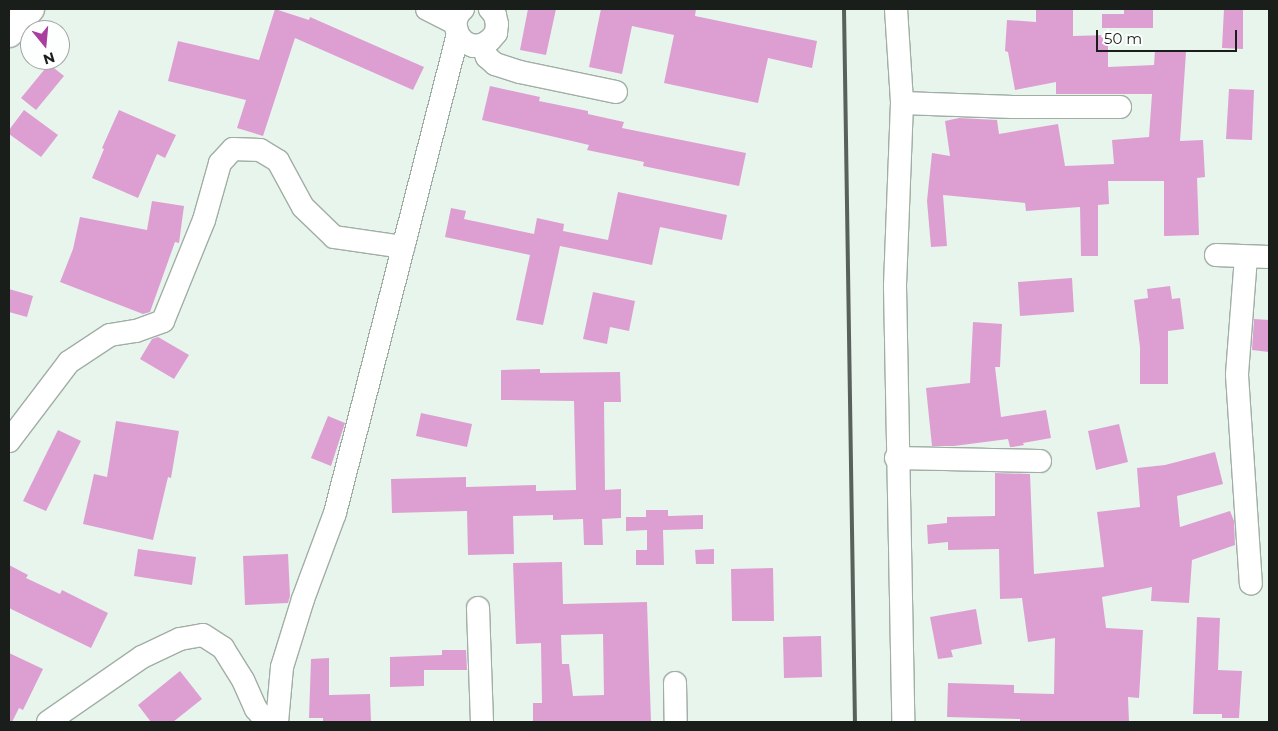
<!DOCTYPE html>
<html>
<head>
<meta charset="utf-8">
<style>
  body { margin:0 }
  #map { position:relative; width:1278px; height:731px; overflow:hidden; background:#e7f5ec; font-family:Montserrat,sans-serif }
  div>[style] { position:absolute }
  .building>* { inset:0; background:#dd9fd2 }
  .roads { filter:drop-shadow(1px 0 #a1aea5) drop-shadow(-1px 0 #a1aea5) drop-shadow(0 1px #a1aea5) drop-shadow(0 -1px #a1aea5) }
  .street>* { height:22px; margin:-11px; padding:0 11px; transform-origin:11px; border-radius:11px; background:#fff }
  .highway>* { height:28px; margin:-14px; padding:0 14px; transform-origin:14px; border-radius:14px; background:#fff }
  .rail>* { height:4px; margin:-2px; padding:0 2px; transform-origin:2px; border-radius:2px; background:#59615c }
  span { translate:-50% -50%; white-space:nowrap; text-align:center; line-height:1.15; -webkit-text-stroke:4px #fcfffd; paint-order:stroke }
  .frame { position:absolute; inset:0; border:10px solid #191e1b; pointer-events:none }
  .north { position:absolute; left:20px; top:20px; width:50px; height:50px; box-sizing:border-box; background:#fcfffd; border:1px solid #a1a5a3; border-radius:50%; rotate:163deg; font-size:14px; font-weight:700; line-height:20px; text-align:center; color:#191e1b }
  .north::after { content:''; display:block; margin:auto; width:18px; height:22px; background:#aa3e9e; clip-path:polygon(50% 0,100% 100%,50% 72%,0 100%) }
  .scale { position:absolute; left:1096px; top:30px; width:141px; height:22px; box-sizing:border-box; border:2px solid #191e1b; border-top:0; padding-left:6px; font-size:15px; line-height:18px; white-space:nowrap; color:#191e1b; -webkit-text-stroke:4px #fcfffd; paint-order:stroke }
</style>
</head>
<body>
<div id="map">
  <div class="building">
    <i style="clip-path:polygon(275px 9px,309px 20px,310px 17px,424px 67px,413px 90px,295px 38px,263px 136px,237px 128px,246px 100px,168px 81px,178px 41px,259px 60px)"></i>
    <i style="clip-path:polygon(528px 9px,556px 9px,546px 55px,520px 50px)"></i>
    <i style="clip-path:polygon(601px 9px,696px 9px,695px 16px,817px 41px,812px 68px,768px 58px,758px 103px,664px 83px,674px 35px,632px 26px,622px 74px,589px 67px)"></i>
    <i style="clip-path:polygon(1036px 9px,1073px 9px,1073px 36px,1108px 35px,1108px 67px,1154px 65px,1155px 50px,1186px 52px,1180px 141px,1203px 140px,1205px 177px,1197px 178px,1199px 235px,1164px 236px,1164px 181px,1108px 181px,1109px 204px,1098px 205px,1098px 256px,1081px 256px,1080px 207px,1026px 211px,1025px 203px,943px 195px,947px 246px,931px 247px,927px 201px,932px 153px,950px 156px,945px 121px,959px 118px,997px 120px,999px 134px,1058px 124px,1065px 166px,1114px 164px,1112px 140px,1149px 137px,1152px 94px,1056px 94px,1056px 82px,1015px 90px,1008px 52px,1005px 51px,1007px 20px,1036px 22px)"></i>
    <i style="clip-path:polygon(1124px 9px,1153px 9px,1153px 28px,1102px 28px,1102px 14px,1124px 14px)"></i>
    <i style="clip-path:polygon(1224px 9px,1243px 9px,1243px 49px,1222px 48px)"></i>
    <i style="clip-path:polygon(49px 64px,64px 76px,36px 110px,21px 98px)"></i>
    <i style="clip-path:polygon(490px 86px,540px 97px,539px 101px,588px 111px,588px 114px,624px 122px,622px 128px,746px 153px,739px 186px,643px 166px,644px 162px,587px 150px,589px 145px,482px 120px)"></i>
    <i style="clip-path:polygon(1229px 89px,1254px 90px,1252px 140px,1226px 139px)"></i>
    <i style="clip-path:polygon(24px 110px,58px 135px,41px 157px,9px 134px,9px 130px)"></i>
    <i style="clip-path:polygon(119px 110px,176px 135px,165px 158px,157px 154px,138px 198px,92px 178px,104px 149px,102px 148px)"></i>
    <i style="clip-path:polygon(618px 192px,727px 215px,722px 240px,660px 227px,652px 265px,560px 246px,543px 325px,516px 320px,530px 255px,445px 237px,451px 208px,466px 211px,464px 219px,534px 234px,537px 218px,564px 224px,563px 231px,608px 240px)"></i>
    <i style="clip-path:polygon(152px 201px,184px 206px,179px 243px,175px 242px,150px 312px,143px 314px,60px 282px,73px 249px,80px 217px,147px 230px)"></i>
    <i style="clip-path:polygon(1072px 278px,1074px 312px,1020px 316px,1018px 282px)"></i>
    <i style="clip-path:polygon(1170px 286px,1172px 299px,1180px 298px,1184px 329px,1168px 331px,1168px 384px,1140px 384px,1140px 347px,1134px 300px,1148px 298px,1147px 289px)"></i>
    <i style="clip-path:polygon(9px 289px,33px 296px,27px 317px,9px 312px)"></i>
    <i style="clip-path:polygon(593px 292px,635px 301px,629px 331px,610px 327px,607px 344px,583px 339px)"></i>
    <i style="clip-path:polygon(1254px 319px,1269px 320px,1269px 352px,1252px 350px)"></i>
    <i style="clip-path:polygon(973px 322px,1002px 324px,1000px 367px,995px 367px,1001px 417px,1046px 410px,1051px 438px,1023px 443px,1024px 445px,1013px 447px,1010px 447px,1008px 439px,954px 446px,932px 446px,926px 388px,970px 383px)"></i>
    <i style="clip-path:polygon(158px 337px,189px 355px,174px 379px,140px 359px,152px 339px)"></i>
    <i style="clip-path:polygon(540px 369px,540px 373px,620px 372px,621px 402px,604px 402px,605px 490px,621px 489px,621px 518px,602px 519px,603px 545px,584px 545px,583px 519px,553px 520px,553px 515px,513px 516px,514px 554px,468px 555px,467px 511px,392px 513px,391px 479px,466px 477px,466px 487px,536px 485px,536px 491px,576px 490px,574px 401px,501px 400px,501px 370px)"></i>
    <i style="clip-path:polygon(421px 413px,472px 424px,467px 447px,416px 436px)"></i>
    <i style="clip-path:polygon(328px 416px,345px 423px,331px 466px,311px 458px)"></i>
    <i style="clip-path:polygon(116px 421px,179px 431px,171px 478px,168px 477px,153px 540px,83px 524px,94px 474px,107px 477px)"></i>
    <i style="clip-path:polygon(1119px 424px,1128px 462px,1096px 470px,1088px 431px)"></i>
    <i style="clip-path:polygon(58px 430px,81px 441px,46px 511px,23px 501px)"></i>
    <i style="clip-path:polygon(1215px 452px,1223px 484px,1177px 496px,1180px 527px,1230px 511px,1234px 521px,1235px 545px,1192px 560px,1189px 603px,1151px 601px,1152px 587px,1102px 597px,1106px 628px,1143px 630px,1139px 698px,1128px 697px,1129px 722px,1020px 722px,1020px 719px,947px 717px,948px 683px,1014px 685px,1014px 693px,1054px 694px,1055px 638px,1028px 642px,1022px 598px,1000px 599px,999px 549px,948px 550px,948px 542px,928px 544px,927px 525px,947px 523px,947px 517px,995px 516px,995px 473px,1030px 474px,1034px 574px,1104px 567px,1097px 512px,1140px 507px,1137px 468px,1165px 465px)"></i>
    <i style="clip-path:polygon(646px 510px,668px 510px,668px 516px,703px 515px,703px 529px,663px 530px,664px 565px,636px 565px,636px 550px,647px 550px,647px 530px,626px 531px,626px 517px,646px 517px)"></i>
    <i style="clip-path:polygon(138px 549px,196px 557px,192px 585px,134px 576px)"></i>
    <i style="clip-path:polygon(714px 549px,714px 564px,696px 564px,695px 550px)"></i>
    <i style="clip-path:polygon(288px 554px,290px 596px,288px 603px,245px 605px,243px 556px)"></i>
    <i style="clip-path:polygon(evenodd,562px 562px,563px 604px,647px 602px,651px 722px,533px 722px,533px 703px,542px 703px,541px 643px,516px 644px,513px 563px,562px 562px,603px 634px,604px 695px,573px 696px,569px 664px,562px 664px,561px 635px,603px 634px)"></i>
    <i style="clip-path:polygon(9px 565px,28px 575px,26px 578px,60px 594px,62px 590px,108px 613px,91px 648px,9px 608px)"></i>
    <i style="clip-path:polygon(773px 568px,774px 621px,732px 621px,731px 569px)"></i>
    <i style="clip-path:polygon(976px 609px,982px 644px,951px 650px,953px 657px,938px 659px,930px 617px)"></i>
    <i style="clip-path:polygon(1197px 617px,1220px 618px,1218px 670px,1242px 671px,1239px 718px,1222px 718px,1222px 714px,1193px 714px)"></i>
    <i style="clip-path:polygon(821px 636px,822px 677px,784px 678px,783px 637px)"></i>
    <i style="clip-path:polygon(442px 650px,466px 650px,467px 670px,424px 670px,424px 686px,390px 687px,390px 657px,442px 655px)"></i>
    <i style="clip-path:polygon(9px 653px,43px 669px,23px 710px,19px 708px,12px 722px,9px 722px)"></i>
    <i style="clip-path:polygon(329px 658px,329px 695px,370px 694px,371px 722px,323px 722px,323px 718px,309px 718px,311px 659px)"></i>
    <i style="clip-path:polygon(180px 671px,202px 699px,173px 722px,151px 722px,138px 705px)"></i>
  </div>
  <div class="roads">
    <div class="street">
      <i style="left:427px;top:9px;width:31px;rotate:27deg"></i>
      <i style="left:463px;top:9px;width:7px;rotate:135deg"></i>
      <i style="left:458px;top:14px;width:9px;rotate:108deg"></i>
      <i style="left:455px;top:23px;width:12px;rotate:76deg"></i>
      <i style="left:458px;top:35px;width:9px;rotate:49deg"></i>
      <i style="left:464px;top:42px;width:10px;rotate:24deg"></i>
      <i style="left:473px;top:46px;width:9px;rotate:-6deg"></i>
      <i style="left:482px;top:45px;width:9px;rotate:-32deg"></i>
      <i style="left:490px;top:40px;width:9px;rotate:-49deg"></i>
      <i style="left:496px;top:33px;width:9px;rotate:-84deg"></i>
      <i style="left:497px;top:24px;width:9px;rotate:-103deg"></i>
      <i style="left:495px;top:15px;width:8px;rotate:-130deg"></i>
      <i style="left:896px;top:9px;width:94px;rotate:86.3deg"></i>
      <i style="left:902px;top:103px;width:183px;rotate:92.2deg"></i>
      <i style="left:895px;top:286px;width:436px;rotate:88.9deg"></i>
      <i style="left:482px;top:45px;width:13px;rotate:67deg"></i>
      <i style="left:487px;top:57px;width:11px;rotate:41deg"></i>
      <i style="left:495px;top:64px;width:26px;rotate:18deg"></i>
      <i style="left:520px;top:72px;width:98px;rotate:11.8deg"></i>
      <i style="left:902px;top:103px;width:111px;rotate:2.1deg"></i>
      <i style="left:1013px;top:107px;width:107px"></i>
      <i style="left:1216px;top:255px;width:53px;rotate:2.2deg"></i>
      <i style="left:1246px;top:257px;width:118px;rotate:94.4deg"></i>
      <i style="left:1237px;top:375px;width:209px;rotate:86.2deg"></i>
      <i style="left:9px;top:441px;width:99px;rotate:-52.8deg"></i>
      <i style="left:69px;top:362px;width:49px;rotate:-33.4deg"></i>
      <i style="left:110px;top:335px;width:26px;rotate:-9deg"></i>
      <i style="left:136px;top:331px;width:29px;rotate:-20deg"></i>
      <i style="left:163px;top:321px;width:109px;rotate:-67.9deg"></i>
      <i style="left:204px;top:220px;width:59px;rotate:-74.3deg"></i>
      <i style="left:220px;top:163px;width:19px;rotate:-47deg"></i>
      <i style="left:233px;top:149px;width:27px;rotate:2deg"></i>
      <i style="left:260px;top:150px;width:21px;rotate:31deg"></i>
      <i style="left:278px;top:161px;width:52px;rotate:61.5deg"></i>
      <i style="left:303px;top:207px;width:43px;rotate:44.1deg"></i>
      <i style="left:334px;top:237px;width:70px;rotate:8.2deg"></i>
      <i style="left:896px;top:458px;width:144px;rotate:1.2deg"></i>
      <i style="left:478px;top:608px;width:114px;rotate:88deg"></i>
      <i style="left:675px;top:683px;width:39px;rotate:89deg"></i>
      <i style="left:48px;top:722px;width:114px;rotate:-34.7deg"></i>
      <i style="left:142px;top:657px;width:42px;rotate:-25.3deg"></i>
      <i style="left:180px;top:639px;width:23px;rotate:-10deg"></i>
      <i style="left:203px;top:635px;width:24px;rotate:33deg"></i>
      <i style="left:223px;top:648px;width:38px;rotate:58deg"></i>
      <i style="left:243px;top:680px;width:32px;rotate:66deg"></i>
      <i style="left:256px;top:709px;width:17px;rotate:50deg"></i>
      <i style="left:277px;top:722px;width:55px;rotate:-84.8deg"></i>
      <i style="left:282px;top:667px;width:71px;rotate:-72.8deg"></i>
      <i style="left:303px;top:599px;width:92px;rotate:-69.6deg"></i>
      <i style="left:335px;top:513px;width:494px;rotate:-75.6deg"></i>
    </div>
    <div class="highway">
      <i style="left:9px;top:33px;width:32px;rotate:-49deg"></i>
    </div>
  </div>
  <div class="rail">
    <i style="left:844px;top:9px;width:713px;rotate:89.12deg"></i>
  </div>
  <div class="frame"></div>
  <div class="north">N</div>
  <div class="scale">50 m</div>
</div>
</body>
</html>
